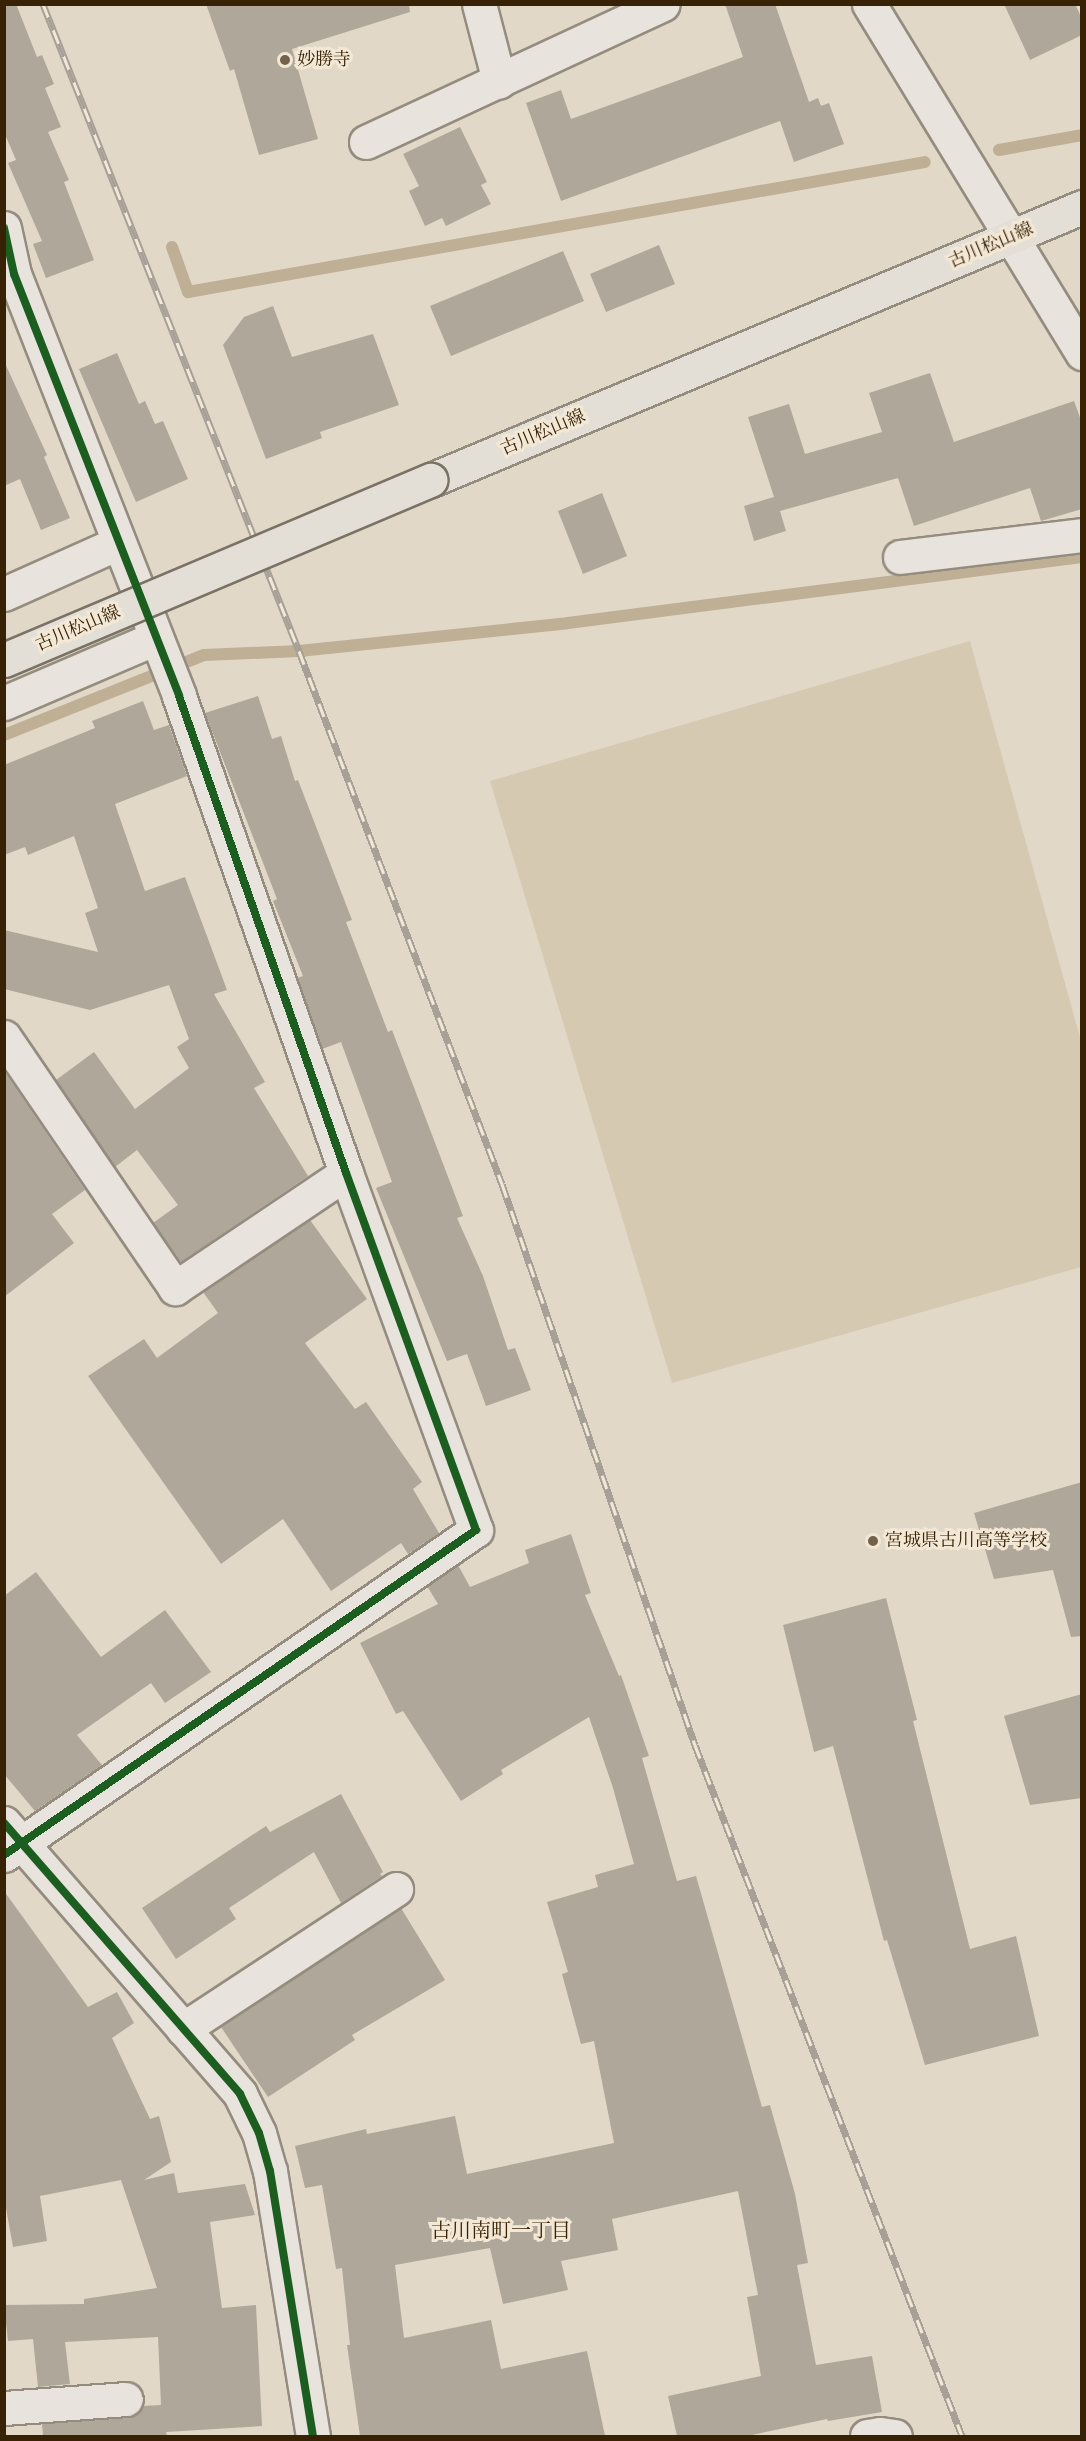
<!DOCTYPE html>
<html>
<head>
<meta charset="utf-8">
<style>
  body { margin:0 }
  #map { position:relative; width:1086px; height:2441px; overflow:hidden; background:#e2d8c8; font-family:"Old Standard TT","Noto Serif JP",serif }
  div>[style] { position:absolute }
  .green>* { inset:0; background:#d6c9b1 }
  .stream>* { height:12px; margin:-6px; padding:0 6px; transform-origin:6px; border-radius:6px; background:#beaf95 }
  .building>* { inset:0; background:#afa79a }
  .roads { filter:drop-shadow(2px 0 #948c7f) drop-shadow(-2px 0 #948c7f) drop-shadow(0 2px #948c7f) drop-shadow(0 -2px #948c7f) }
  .minor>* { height:33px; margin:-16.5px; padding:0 16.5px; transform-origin:16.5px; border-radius:16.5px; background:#e8e3dc }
  .major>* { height:33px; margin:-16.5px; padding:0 16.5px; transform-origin:16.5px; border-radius:16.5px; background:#e4dfd6 }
  .rail>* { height:7px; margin-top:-3.5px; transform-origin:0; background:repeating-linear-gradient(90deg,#f3e8d5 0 14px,#a6a097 0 28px); box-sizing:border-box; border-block:2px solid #a6a097 }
  .bridges { filter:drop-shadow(2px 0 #7b7266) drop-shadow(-2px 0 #7b7266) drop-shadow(0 2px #7b7266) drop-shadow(0 -2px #7b7266) }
  .major-bridge>* { height:33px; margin:-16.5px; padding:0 16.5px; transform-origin:16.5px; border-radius:16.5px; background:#e4dfd6 }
  .cycleway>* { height:8px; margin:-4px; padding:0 4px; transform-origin:4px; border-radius:4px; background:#1b5e20 }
  .dots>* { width:16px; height:16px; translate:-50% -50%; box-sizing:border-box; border:3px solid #f3e8d5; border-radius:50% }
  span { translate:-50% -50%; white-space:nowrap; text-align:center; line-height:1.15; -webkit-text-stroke:6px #f3e8d5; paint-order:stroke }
  .poi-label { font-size:18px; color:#372205 }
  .left { translate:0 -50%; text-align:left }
  .street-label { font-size:18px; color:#372205 }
  .neighbourhood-label { font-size:20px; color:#372205 }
  .frame { position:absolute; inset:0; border:6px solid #372205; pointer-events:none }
</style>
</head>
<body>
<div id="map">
  <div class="green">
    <i style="clip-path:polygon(970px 641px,1081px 1041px,1081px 1267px,672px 1383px,490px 781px)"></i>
  </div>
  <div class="stream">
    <i style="left:999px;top:150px;width:84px;rotate:-10.2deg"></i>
    <i style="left:172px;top:247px;width:48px;rotate:70.4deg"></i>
    <i style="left:188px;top:292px;width:748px;rotate:-10deg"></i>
    <i style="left:4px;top:735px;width:215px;rotate:-21.8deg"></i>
    <i style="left:204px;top:655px;width:95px;rotate:-2.4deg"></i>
    <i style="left:299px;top:651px;width:270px;rotate:-5.9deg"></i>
    <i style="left:568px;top:623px;width:518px;rotate:-7.32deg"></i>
  </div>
  <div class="building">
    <i style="clip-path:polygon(4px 4px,16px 4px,37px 57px,42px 55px,54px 84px,45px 88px,61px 127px,48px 132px,69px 180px,64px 182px,94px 260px,46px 278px,33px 244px,42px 241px,8px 163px,16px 160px,4px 132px)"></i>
    <i style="clip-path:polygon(206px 4px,409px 5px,410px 12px,292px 49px,318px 139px,259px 155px,234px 69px,230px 71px)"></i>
    <i style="clip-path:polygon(725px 4px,775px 4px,809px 102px,818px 98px,821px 106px,829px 103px,844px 144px,794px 162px,780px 121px,561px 201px,526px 103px,561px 90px,571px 119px,743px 57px)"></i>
    <i style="clip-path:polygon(1004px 4px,1075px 4px,1082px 19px,1082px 35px,1030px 60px)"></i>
    <i style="clip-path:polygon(460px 127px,487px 182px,481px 185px,491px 204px,446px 226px,442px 218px,425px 226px,409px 191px,419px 186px,403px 154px)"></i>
    <i style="clip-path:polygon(659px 245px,675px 284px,606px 312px,590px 274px)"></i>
    <i style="clip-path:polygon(563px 251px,584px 301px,451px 356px,430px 306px)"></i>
    <i style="clip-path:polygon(273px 306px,292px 357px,373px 334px,399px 405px,320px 432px,322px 438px,266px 459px,223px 345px,244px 317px)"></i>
    <i style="clip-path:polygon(117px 353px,139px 404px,145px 401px,155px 424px,163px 421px,188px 479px,136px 502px,79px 369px)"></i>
    <i style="clip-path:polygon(4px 361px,47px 455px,44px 457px,70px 518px,41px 530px,20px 479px,4px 486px)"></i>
    <i style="clip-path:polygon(930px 373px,954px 442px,1074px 401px,1082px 423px,1082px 509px,1041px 521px,1030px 488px,914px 526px,898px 478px,780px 511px,786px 531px,754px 541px,744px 506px,774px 497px,748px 417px,789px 404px,805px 454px,882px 432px,869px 393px)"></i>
    <i style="clip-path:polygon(602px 493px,627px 556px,583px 574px,558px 511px)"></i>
    <i style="clip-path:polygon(258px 696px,272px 739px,281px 736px,295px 781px,298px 780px,352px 920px,346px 922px,388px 1032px,392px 1030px,463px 1216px,457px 1218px,483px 1276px,508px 1350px,515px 1348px,531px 1390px,486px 1406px,467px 1354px,447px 1361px,376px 1188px,392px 1182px,341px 1042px,322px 1049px,297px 978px,303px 976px,273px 901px,277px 899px,205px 713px)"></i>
    <i style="clip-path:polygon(143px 701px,154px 730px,169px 725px,187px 776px,115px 804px,145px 891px,185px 877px,227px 990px,214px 994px,265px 1082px,254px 1088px,308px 1176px,181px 1262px,153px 1223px,178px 1205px,137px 1150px,115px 1167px,56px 1080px,94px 1052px,135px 1109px,189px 1068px,177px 1047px,189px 1039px,169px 985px,90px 1010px,4px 989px,4px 930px,98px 952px,85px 913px,98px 908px,74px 836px,28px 855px,25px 847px,4px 855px,4px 765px,95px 728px,92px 721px)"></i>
    <i style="clip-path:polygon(4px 1071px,85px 1190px,52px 1214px,74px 1243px,4px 1297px)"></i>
    <i style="clip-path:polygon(310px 1220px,367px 1299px,305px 1343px,355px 1409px,366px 1402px,422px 1482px,413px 1489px,439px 1533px,408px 1554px,401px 1543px,331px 1591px,283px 1519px,221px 1564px,88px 1376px,144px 1339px,157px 1358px,218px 1313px,203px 1292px)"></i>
    <i style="clip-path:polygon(1082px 1482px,1082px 1636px,1071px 1637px,1053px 1570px,994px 1579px,974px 1513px)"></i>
    <i style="clip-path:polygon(571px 1534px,591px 1593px,585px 1595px,619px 1676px,621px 1675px,649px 1756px,642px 1758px,677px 1881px,696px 1876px,762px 2107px,770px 2105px,795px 2194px,808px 2263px,797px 2265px,816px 2365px,872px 2356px,882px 2412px,828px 2421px,827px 2419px,747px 2436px,677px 2436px,668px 2396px,761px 2376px,747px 2297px,758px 2295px,738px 2191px,612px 2219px,618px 2250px,561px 2261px,568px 2290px,503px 2304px,490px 2248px,395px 2265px,404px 2338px,491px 2320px,501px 2369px,587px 2351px,605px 2436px,360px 2436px,347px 2345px,350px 2345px,342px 2268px,336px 2269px,322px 2185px,305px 2188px,295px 2146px,366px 2129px,367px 2134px,455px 2116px,467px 2174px,614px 2143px,594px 2041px,581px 2044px,562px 1974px,568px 1972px,547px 1902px,598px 1887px,595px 1875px,634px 1864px,613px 1788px,589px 1717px,501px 1770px,503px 1774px,461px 1801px,403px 1711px,396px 1714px,360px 1643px,438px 1604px,427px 1586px,458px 1565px,470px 1587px,529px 1563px,525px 1550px)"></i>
    <i style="clip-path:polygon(36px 1572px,101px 1657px,165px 1610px,211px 1672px,165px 1703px,151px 1683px,77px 1735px,102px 1765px,35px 1811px,4px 1774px,4px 1596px)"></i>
    <i style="clip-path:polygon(886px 1598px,917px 1720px,913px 1721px,970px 1949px,1016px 1936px,1039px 2036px,925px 2065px,887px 1940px,884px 1941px,833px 1746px,814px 1752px,783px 1625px)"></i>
    <i style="clip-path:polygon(1082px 1694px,1082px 1798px,1030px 1805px,1004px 1716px)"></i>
    <i style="clip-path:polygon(341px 1794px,383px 1872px,380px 1874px,382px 1876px,341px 1903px,314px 1852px,229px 1908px,236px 1919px,176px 1959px,142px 1908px,266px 1826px,270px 1832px)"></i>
    <i style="clip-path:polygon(4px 1891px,88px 2007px,117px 1992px,134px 2023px,112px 2038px,150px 2119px,159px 2116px,171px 2162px,144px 2180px,174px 2173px,178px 2193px,245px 2184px,255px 2215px,210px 2222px,222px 2308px,256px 2305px,262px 2426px,166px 2432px,167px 2436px,43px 2436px,42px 2424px,127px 2418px,137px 2414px,143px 2406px,161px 2405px,158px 2337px,65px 2342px,70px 2384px,38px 2387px,33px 2339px,8px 2341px,4px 2305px,84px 2304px,84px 2299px,157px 2288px,121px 2180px,40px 2196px,47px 2241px,13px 2247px,4px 2197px)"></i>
    <i style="clip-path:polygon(401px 1908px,445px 1980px,352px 2035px,355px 2040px,268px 2097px,221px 2027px)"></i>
  </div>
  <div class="roads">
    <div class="minor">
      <i style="left:479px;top:4px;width:80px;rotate:75.4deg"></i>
      <i style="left:869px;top:4px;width:409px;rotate:58.6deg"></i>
      <i style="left:366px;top:142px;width:327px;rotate:-24.9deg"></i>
      <i style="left:4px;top:228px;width:47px;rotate:77.7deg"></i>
      <i style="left:14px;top:274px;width:453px;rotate:68.6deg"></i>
      <i style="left:179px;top:696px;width:505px;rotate:70.7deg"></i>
      <i style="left:346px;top:1173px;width:380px;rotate:70deg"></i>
      <i style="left:476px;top:1530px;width:573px;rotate:145.45deg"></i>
      <i style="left:900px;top:557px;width:183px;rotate:-6.9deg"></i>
      <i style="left:4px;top:594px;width:125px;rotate:-24.1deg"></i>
      <i style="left:4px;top:703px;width:165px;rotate:-23.2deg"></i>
      <i style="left:4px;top:1037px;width:304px;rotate:55.7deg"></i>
      <i style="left:175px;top:1288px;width:206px;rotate:-33.9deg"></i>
      <i style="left:4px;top:1823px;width:359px;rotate:48.9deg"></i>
      <i style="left:240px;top:2094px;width:43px;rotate:64deg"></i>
      <i style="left:259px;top:2133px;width:40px;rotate:74deg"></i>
      <i style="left:270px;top:2171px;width:268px;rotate:80.8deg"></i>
      <i style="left:183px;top:2029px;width:255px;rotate:-33.3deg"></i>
      <i style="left:4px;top:2408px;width:122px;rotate:-4.2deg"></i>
      <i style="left:867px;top:2436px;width:13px;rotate:-9deg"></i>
      <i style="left:880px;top:2434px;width:15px;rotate:8deg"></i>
    </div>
    <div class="major">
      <i style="left:431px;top:480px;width:706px;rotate:-22.75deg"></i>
    </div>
  </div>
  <div class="rail">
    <i style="left:43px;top:4px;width:696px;rotate:68.41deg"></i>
    <i style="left:299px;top:651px;width:570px;rotate:69.15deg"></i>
    <i style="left:502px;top:1184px;width:593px;rotate:71.02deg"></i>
    <i style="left:695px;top:1745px;width:741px;rotate:68.87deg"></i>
  </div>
  <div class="bridges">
    <div class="major-bridge">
      <i style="left:4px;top:660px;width:463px;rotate:-22.9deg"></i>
    </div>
  </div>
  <div class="cycleway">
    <i style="left:4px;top:228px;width:47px;rotate:77.7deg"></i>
    <i style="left:14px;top:274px;width:453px;rotate:68.6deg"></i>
    <i style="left:179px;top:696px;width:505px;rotate:70.7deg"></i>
    <i style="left:346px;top:1173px;width:380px;rotate:70deg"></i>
    <i style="left:476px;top:1530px;width:573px;rotate:145.45deg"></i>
    <i style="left:4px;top:1823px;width:359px;rotate:48.9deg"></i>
    <i style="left:240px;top:2094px;width:43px;rotate:64deg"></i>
    <i style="left:259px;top:2133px;width:40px;rotate:74deg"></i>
    <i style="left:270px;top:2171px;width:268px;rotate:80.8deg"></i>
  </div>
  <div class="dots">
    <i style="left:285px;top:60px;background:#736249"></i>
    <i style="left:873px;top:1541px;background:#736249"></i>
  </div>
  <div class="poi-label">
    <span class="left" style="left:297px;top:60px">妙勝寺</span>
    <span class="left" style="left:885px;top:1541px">宮城県古川高等学校</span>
  </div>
  <div class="street-label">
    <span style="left:991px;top:246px;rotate:-23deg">古川松山線</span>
    <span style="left:543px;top:433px;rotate:-23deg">古川松山線</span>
    <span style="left:78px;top:629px;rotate:-23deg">古川松山線</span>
  </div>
  <div class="neighbourhood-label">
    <span style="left:501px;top:2232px">古川南町一丁目</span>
  </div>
  <div class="frame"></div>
</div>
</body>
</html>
